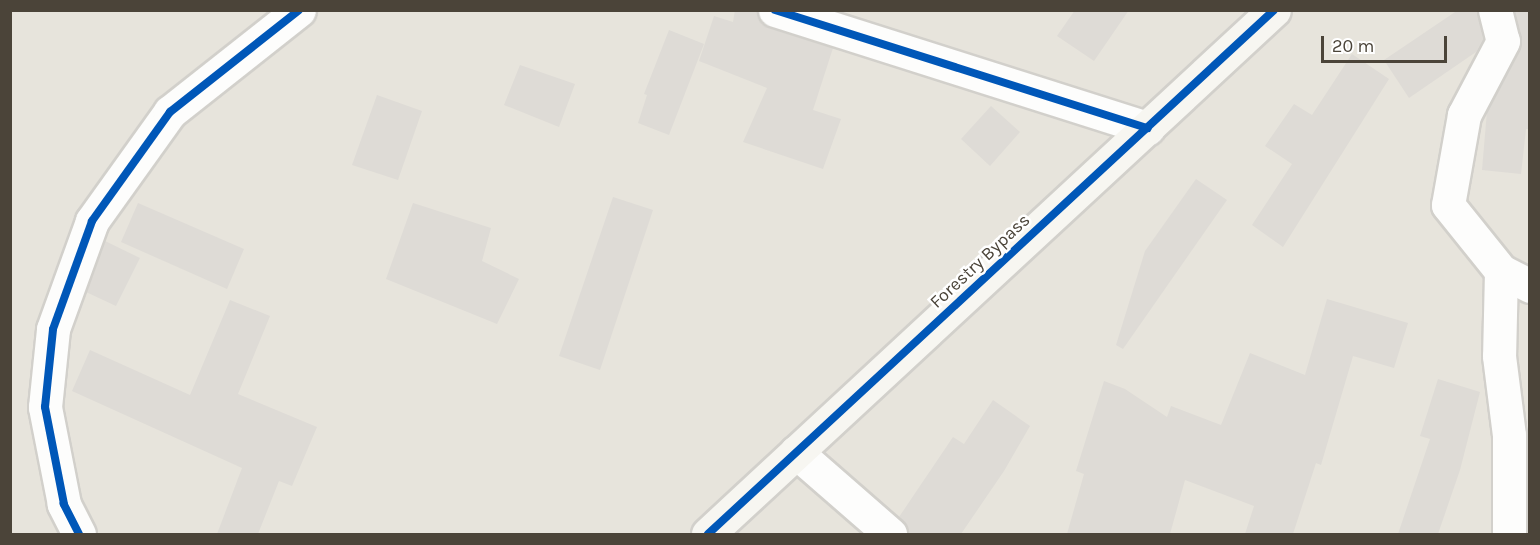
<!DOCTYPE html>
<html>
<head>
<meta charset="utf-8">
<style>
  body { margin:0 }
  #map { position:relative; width:1540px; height:545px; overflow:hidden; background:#f4f2ee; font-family:Karla,sans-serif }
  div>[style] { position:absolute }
  .residential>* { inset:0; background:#e7e4dc }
  .building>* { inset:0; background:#dedbd6 }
  .roads { filter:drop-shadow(2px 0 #d2d0cb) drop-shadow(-2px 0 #d2d0cb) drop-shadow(0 2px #d2d0cb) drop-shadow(0 -2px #d2d0cb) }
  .street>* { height:33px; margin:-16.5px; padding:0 16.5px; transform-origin:16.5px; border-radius:16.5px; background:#fdfdfc }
  .secondary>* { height:33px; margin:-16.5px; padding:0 16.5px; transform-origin:16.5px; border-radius:16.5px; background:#f7f6f1 }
  .cycleway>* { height:8px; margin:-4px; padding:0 4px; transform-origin:4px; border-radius:4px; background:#0057b8 }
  span { translate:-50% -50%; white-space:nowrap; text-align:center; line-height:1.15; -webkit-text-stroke:5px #fff; paint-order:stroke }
  .street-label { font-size:18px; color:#4b4439 }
  .frame { position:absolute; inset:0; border:12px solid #4b4439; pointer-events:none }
  .scale { position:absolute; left:1321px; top:36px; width:126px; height:27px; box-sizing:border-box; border:3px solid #4b4439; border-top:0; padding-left:8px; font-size:18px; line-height:21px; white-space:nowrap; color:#4b4439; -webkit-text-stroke:4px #fff; paint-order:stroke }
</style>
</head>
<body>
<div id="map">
  <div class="residential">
    <i style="clip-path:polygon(11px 11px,1529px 11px,1529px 534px,11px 534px)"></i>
  </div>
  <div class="building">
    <i style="clip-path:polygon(735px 10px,757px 10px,769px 28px,833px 48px,813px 110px,841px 119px,823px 169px,743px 142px,767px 88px,699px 61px,714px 16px,733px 22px)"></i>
    <i style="clip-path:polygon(1075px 10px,1129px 10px,1094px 61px,1057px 36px)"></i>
    <i style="clip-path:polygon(1458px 10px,1477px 10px,1483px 39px,1476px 52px,1409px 98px,1384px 60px)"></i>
    <i style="clip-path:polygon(1514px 10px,1530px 10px,1530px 129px,1526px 129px,1521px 174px,1482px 170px,1487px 111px,1520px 49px)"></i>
    <i style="clip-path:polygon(669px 30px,704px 44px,669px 135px,638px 123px,647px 95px,644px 94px)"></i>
    <i style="clip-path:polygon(1352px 54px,1389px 79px,1283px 247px,1252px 225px,1292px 164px,1265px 146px,1294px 104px,1312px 115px)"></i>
    <i style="clip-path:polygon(520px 65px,575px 84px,559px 127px,504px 105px)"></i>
    <i style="clip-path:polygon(377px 95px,422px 111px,398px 180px,352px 165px)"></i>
    <i style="clip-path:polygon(991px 106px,1020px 132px,990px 166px,961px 139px)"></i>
    <i style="clip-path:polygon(1196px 179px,1227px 200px,1123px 349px,1116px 345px,1145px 251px)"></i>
    <i style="clip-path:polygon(613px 197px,653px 210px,600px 370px,559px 356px)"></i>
    <i style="clip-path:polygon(138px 203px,244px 249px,227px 289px,121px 242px)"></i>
    <i style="clip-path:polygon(413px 203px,491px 228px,482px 261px,519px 279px,497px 324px,386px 279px)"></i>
    <i style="clip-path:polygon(105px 241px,140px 258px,116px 306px,86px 292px)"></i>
    <i style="clip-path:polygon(1327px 299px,1408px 323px,1394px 368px,1353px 356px,1321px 465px,1316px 463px,1293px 534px,1245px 534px,1254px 506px,1185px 480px,1170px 534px,1067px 534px,1084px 474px,1076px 471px,1104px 381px,1125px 389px,1167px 417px,1171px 406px,1221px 425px,1250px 353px,1305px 375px)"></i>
    <i style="clip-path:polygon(230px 300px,270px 316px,238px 394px,317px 427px,292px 486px,279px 481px,258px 534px,217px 534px,242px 468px,72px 391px,90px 350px,190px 395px)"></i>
    <i style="clip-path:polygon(1438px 379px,1480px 392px,1460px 470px,1438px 534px,1398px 534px,1430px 439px,1420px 436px)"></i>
    <i style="clip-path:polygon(993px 400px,1030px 426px,1004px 471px,961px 534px,908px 534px,899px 517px,953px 437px,964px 444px)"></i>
  </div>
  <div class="roads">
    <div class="street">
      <i style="left:775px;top:10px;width:391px;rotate:17.6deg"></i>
      <i style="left:1495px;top:10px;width:32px;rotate:76deg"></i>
      <i style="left:1503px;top:41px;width:84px;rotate:117.8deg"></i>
      <i style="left:1464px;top:115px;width:91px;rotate:100.1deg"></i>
      <i style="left:1448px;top:205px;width:85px;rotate:51.2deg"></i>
      <i style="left:1501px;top:271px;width:33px;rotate:27deg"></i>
      <i style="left:1501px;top:271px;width:85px;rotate:91.3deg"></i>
      <i style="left:1499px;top:356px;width:80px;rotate:82.8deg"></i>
      <i style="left:1509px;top:435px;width:99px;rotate:90deg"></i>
      <i style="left:796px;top:452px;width:125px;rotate:41.1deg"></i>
      <i style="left:79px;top:534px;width:34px;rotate:-117deg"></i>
      <i style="left:64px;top:504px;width:99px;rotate:-101.1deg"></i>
      <i style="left:45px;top:407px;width:78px;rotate:-84.1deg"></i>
      <i style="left:53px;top:329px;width:115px;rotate:-70.1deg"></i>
      <i style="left:92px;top:221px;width:134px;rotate:-54.4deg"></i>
      <i style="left:170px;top:112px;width:164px;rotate:-38.3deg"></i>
    </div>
    <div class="secondary">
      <i style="left:708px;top:534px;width:771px;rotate:-42.79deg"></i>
    </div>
  </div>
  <div class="cycleway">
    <i style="left:775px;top:10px;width:391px;rotate:17.6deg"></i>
    <i style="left:79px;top:534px;width:34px;rotate:-117deg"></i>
    <i style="left:64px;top:504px;width:99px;rotate:-101.1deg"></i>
    <i style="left:45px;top:407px;width:78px;rotate:-84.1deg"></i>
    <i style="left:53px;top:329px;width:115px;rotate:-70.1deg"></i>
    <i style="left:92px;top:221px;width:134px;rotate:-54.4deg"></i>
    <i style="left:170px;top:112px;width:164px;rotate:-38.3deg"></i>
    <i style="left:708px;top:534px;width:771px;rotate:-42.79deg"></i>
  </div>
  <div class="street-label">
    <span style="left:980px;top:261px;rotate:-43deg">Forestry Bypass</span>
  </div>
  <div class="frame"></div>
  <div class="scale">20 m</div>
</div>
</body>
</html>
